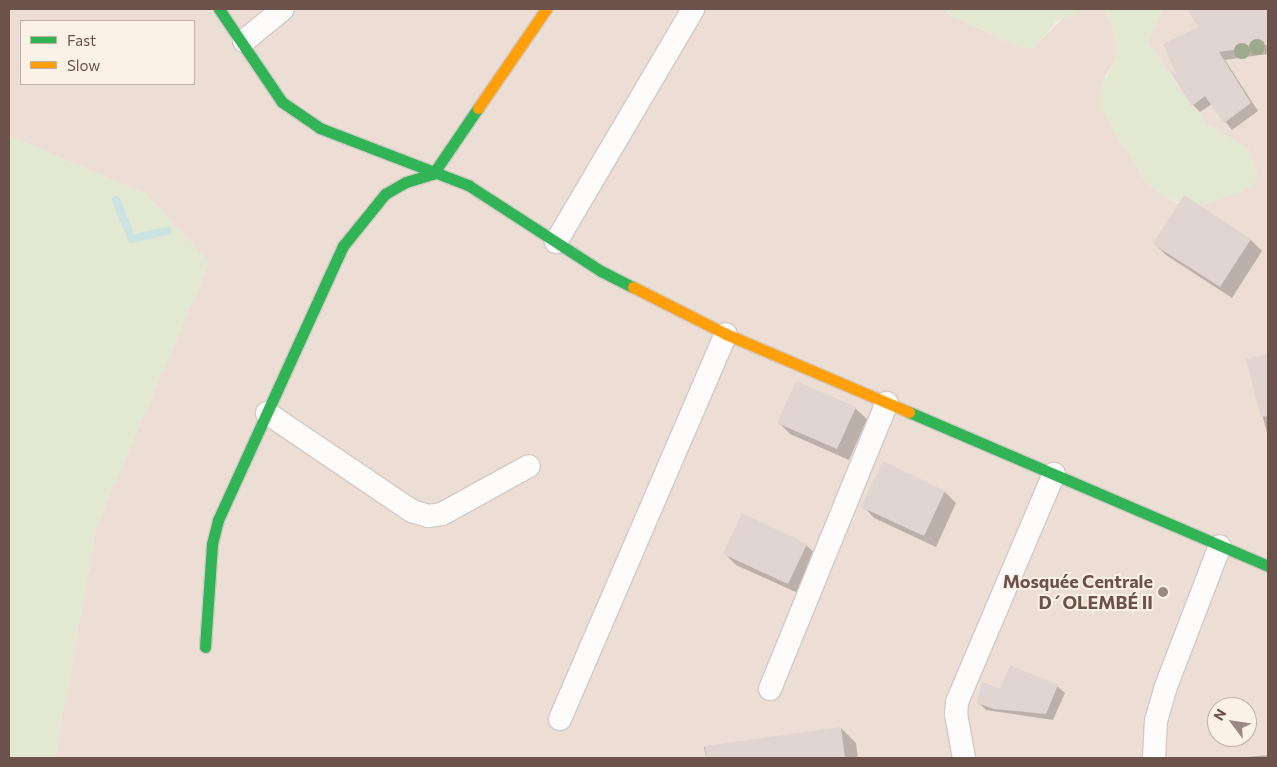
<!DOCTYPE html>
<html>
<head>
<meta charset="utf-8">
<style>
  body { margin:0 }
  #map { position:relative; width:1277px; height:767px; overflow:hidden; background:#f4ede7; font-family:Commissioner,sans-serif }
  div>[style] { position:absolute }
  .residential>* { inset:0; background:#ecded5 }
  .green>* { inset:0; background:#e3e8d3 }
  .shadow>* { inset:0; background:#0003 }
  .stream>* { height:8px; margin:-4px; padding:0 4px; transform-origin:4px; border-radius:4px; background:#cbe3e1 }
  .building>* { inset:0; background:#e0d5d0 }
  .roads { filter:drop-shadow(1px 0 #d3cac6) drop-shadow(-1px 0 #d3cac6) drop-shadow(0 1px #d3cac6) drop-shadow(0 -1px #d3cac6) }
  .street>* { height:22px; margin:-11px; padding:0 11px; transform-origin:11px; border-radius:11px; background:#fdfcfb }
  .fast>* { height:11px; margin:-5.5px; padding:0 5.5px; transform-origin:5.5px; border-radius:5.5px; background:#30b455 }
  .slow>* { height:11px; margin:-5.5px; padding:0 5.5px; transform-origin:5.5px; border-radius:5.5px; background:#ff9f0a }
  .trees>* { width:16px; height:16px; margin:-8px; border-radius:50%; background:#9fa98e }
  .dots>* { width:14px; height:14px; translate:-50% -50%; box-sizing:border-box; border:2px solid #fcf1e7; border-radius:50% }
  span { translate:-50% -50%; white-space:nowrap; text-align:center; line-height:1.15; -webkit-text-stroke:4px #fcf1e7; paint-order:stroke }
  .poi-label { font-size:18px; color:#6d524c; font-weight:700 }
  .right { translate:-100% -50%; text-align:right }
  .frame { position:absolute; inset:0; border:10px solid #6d524c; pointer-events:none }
  .legend { position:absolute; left:20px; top:20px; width:175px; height:65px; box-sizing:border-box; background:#fcf1e7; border:1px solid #c3b1a9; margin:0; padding:6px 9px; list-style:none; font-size:15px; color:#6d524c }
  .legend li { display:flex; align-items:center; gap:10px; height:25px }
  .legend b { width:25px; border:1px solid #c3b1a9 }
  .north { position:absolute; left:1207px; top:697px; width:50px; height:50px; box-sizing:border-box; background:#fcf1e7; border:1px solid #c3b1a9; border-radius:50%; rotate:301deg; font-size:14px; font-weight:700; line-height:20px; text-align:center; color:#6d524c }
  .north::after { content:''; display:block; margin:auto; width:18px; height:22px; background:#9c8882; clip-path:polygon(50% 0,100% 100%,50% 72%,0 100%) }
</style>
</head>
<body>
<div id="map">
  <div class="residential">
    <i style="clip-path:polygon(evenodd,9px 9px,944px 9px,950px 15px,1020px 47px,1033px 48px,1067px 14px,1085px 9px,1103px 9px,1113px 27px,1117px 47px,1115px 60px,1105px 77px,1102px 111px,1146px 182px,1165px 197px,1184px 206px,1254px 183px,1257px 176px,1248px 149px,1206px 124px,1148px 43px,1162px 9px,1268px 9px,1268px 758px,55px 758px,96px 527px,209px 263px,146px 194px,9px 136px,9px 9px,21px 21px,194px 21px,194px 84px,21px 84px,21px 21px,9px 9px,1217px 707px,1247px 707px,1247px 737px,1217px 737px,1217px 707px)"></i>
  </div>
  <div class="green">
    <i style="clip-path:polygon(944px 9px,1085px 9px,1056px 22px,1033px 49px,1020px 47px,950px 15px)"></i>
    <i style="clip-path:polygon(1103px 9px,1162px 9px,1148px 43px,1206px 124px,1248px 149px,1257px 176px,1254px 183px,1243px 191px,1195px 208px,1165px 197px,1146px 182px,1102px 111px,1100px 89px,1115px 60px,1117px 47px,1113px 27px)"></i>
    <i style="clip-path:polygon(9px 136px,146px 194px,209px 263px,96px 527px,55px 758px,9px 758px)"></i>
  </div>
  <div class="shadow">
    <i style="clip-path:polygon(1188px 9px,1268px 9px,1268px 54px,1225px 60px,1258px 111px,1232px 130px,1212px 104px,1200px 112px,1193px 105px,1178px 75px,1200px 28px)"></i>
    <i style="clip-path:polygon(1185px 197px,1251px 240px,1262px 251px,1232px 298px,1166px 255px,1154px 243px)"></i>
    <i style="clip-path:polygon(1268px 355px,1268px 437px,1248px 360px)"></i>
    <i style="clip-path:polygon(855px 408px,867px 419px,849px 460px,790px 434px,778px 422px)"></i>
    <i style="clip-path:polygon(945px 492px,956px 503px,936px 547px,874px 518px,863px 506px)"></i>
    <i style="clip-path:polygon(806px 545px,818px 556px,800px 594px,736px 565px,724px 553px)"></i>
    <i style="clip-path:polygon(1057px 686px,1065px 693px,1053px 720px,986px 710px,979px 703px,1001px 691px)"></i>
    <i style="clip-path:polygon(841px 728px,856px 743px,858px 758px,706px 758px,704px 747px)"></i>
    <i style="clip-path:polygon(1268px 755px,1268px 758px,1237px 758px)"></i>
  </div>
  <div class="stream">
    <i style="left:116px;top:200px;width:42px;rotate:67.7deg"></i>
    <i style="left:132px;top:239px;width:36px;rotate:-13deg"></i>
  </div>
  <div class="building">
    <i style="clip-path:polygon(1187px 9px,1268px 9px,1268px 45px,1219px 52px,1251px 103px,1224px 123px,1205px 96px,1192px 106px,1170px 72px,1176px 73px,1163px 44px,1198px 27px)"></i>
    <i style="clip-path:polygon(1184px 195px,1251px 239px,1220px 287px,1153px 244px)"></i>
    <i style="clip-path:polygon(1268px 354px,1268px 416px,1261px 417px,1246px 359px)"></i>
    <i style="clip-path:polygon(796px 381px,856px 407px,837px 449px,777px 423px)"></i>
    <i style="clip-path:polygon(883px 461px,945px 491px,924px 536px,861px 507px)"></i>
    <i style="clip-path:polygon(742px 513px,807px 544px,788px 584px,723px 554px)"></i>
    <i style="clip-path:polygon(1010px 665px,1058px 685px,1046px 714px,994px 709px,977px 703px,982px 682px,1000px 689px)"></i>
    <i style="clip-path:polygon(841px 727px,845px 758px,706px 758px,705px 746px)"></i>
  </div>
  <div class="roads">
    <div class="street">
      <i style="left:244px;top:41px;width:50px;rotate:-39.4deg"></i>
      <i style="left:556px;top:242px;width:270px;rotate:-59.5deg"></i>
      <i style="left:267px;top:413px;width:175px;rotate:34.1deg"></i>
      <i style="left:412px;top:511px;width:17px;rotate:17deg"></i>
      <i style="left:428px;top:516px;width:14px;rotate:-8deg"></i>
      <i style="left:442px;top:514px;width:99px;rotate:-28.9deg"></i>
      <i style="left:770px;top:689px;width:309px;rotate:-67.8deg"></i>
      <i style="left:560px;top:719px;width:419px;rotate:-66.7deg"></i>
      <i style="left:964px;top:758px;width:45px;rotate:-100.3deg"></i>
      <i style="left:956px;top:714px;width:12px;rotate:-85deg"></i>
      <i style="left:957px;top:702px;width:248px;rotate:-67deg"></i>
      <i style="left:1154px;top:758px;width:37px;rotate:-87deg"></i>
      <i style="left:1156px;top:721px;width:33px;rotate:-74deg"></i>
      <i style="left:1165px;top:689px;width:153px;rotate:-69deg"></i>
    </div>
    <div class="fast">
      <i style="left:219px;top:9px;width:112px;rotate:55.9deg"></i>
      <i style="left:282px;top:102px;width:46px;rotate:34.4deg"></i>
      <i style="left:320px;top:128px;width:159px;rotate:21.1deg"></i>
      <i style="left:468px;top:185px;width:158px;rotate:32.9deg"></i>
      <i style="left:601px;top:271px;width:36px;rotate:27deg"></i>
      <i style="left:909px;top:412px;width:391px;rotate:23.2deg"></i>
      <i style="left:205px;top:647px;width:103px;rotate:-86.1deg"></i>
      <i style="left:212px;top:544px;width:25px;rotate:-76deg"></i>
      <i style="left:218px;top:520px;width:301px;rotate:-65.5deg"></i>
      <i style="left:343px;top:246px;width:67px;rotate:-51.1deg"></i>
      <i style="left:385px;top:194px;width:24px;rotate:-30deg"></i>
      <i style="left:406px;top:182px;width:28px;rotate:-17deg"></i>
      <i style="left:433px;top:174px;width:80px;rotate:-55.7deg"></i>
    </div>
    <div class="slow">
      <i style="left:478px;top:108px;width:120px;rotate:-55.5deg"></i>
      <i style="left:633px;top:287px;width:104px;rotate:26.8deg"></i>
      <i style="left:726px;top:334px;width:199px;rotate:23.1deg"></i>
    </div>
  </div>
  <div class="trees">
    <i style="left:1257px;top:47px"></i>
    <i style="left:1242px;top:51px"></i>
  </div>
  <div class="dots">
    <i style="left:1163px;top:592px;background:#9c8882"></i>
  </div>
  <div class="poi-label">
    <span class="right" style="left:1153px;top:592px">Mosquée Centrale<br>D´OLEMBÉ II</span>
  </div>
  <div class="frame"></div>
  <ul class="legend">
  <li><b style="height:6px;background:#30b455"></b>Fast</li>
  <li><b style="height:6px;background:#ff9f0a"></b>Slow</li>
  </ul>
  <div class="north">N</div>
</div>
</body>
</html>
